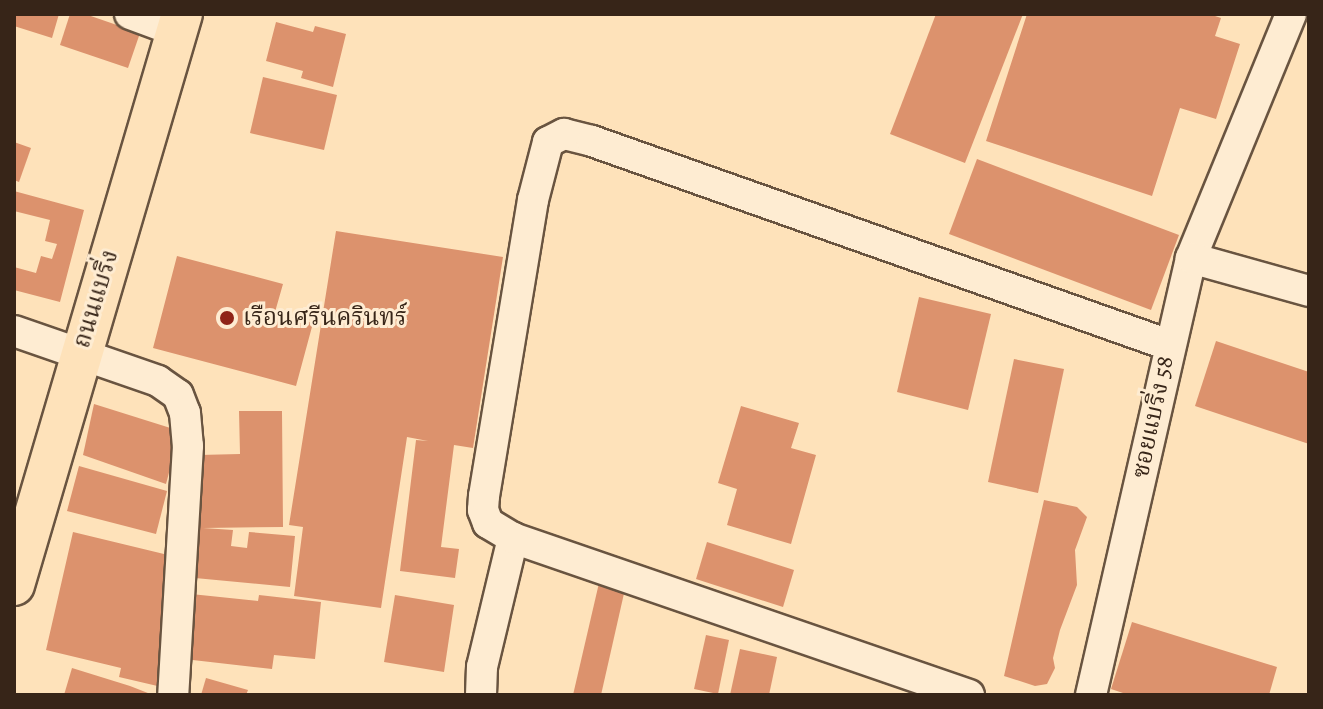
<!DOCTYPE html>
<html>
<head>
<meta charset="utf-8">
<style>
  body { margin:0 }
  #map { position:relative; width:1323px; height:709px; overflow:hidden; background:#fee2ba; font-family:Alegreya,"Noto Serif Thai",serif }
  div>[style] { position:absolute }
  .building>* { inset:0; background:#dc926d }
  .roads { filter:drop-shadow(2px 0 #695440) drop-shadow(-2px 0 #695440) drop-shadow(0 2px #695440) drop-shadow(0 -2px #695440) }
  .minor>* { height:30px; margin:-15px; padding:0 15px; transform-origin:15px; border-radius:15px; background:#feecd2 }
  .major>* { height:40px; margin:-20px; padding:0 20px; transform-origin:20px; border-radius:20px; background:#fee2ba }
  .dots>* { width:22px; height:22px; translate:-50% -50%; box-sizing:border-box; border:4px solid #feecd2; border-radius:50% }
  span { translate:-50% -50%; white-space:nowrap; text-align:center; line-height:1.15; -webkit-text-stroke:6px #feecd2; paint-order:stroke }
  .street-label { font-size:24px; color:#372518 }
  .poi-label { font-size:24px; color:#372518 }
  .left { translate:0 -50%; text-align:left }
  .frame { position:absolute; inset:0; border:16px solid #372518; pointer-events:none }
</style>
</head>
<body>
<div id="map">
  <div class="building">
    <i style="clip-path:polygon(14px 14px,59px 14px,52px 38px,14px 26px)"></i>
    <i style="clip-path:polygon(70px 14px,85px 14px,140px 33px,128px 68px,60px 45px)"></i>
    <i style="clip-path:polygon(936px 14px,1023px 14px,965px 163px,890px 134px)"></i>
    <i style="clip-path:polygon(1027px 14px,1209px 14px,1221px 18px,1215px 36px,1240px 44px,1216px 119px,1180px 108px,1152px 196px,986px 141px)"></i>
    <i style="clip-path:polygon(276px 22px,313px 32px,315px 26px,346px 34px,333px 87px,301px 78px,303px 71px,266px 61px)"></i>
    <i style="clip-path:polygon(263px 77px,337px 95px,324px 150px,250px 133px)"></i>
    <i style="clip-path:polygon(14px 142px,31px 148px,19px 182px,14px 180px)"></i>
    <i style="clip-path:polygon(977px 159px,1179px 235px,1151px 310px,949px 234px)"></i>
    <i style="clip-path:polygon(14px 191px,84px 210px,60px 302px,14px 290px,14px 267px,36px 273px,41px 256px,52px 259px,57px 244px,45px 241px,50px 220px,14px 211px)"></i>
    <i style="clip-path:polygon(336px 231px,503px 257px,473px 448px,454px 445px,441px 547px,459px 549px,455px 578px,400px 571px,416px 440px,428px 441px,407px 437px,381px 608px,294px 596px,303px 527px,289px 525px)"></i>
    <i style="clip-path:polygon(177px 256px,283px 284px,275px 312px,313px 323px,296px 386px,153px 348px)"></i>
    <i style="clip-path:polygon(919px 297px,991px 314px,968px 410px,897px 392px)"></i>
    <i style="clip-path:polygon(1216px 341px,1309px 372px,1309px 444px,1195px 406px)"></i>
    <i style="clip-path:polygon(1014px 359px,1064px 369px,1038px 493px,988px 482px)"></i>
    <i style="clip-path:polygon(94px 404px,180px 431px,166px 484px,83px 455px)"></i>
    <i style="clip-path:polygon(741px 406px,799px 423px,791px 448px,816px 455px,791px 544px,727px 525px,737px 489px,718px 483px)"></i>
    <i style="clip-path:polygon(239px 411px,282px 411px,283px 527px,203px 528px,233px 530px,231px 546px,247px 548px,249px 532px,295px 536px,290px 587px,195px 578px,200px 527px,199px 455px,240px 454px)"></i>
    <i style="clip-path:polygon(79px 466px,167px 491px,156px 534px,67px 511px)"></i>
    <i style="clip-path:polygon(1044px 500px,1077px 507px,1087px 517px,1075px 550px,1077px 585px,1060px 630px,1053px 658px,1055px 668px,1047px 684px,1035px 686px,1004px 676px)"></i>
    <i style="clip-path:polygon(73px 532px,164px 554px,166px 688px,119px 677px,121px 668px,46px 650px)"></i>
    <i style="clip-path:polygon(707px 542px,794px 570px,783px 607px,696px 579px)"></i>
    <i style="clip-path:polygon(599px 583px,625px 589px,601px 695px,573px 695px)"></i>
    <i style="clip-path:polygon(191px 594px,258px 601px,259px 595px,321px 602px,315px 659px,274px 655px,272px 669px,184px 659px)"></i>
    <i style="clip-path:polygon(395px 595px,454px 605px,444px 672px,384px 662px)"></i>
    <i style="clip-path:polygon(1132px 622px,1277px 667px,1269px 695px,1129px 695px,1111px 689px)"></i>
    <i style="clip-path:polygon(706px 635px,729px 640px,718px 694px,694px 689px)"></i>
    <i style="clip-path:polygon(740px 649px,777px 657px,769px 695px,730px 695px)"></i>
    <i style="clip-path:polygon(72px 668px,130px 686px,153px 695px,64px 695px)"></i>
    <i style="clip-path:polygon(206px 678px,248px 690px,246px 695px,201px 695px)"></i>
  </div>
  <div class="roads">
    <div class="minor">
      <i style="left:130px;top:14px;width:49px;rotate:20.3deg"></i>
      <i style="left:1191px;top:258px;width:264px;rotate:-67.7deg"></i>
      <i style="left:14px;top:331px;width:152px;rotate:19.1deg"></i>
      <i style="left:158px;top:381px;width:24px;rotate:35deg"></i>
      <i style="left:178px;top:395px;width:19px;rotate:69deg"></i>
      <i style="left:185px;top:413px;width:33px;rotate:85deg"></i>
      <i style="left:188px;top:446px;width:249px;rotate:93.4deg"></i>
      <i style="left:481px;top:695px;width:28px;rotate:-88deg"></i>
      <i style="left:482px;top:667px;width:133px;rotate:-76.5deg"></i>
      <i style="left:969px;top:695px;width:482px;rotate:-161deg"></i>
      <i style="left:513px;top:538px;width:29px;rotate:-149deg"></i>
      <i style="left:488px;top:523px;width:14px;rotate:-111deg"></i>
      <i style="left:483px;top:510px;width:14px;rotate:-86deg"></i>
      <i style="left:484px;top:496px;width:300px;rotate:-80.6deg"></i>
      <i style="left:533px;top:200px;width:60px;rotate:-75.5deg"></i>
      <i style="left:548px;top:142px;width:18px;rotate:-27deg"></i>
      <i style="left:564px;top:134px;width:29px;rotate:14deg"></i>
      <i style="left:592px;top:141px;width:612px;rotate:19.47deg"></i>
      <i style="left:1091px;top:695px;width:448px;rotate:-77.1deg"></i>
      <i style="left:1191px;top:258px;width:123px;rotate:15.6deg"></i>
    </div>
    <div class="major">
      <i style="left:14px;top:585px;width:595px;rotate:-73.61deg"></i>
    </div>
  </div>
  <div class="dots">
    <i style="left:227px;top:318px;background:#8f2418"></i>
  </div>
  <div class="street-label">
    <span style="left:96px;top:299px;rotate:-73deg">ถนนแบริ่ง</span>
    <span style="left:1153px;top:417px;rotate:-78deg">ซอยแบริ่ง 58</span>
  </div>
  <div class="poi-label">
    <span class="left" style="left:243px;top:318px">เรือนศรีนครินทร์</span>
  </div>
  <div class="frame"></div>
</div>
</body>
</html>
